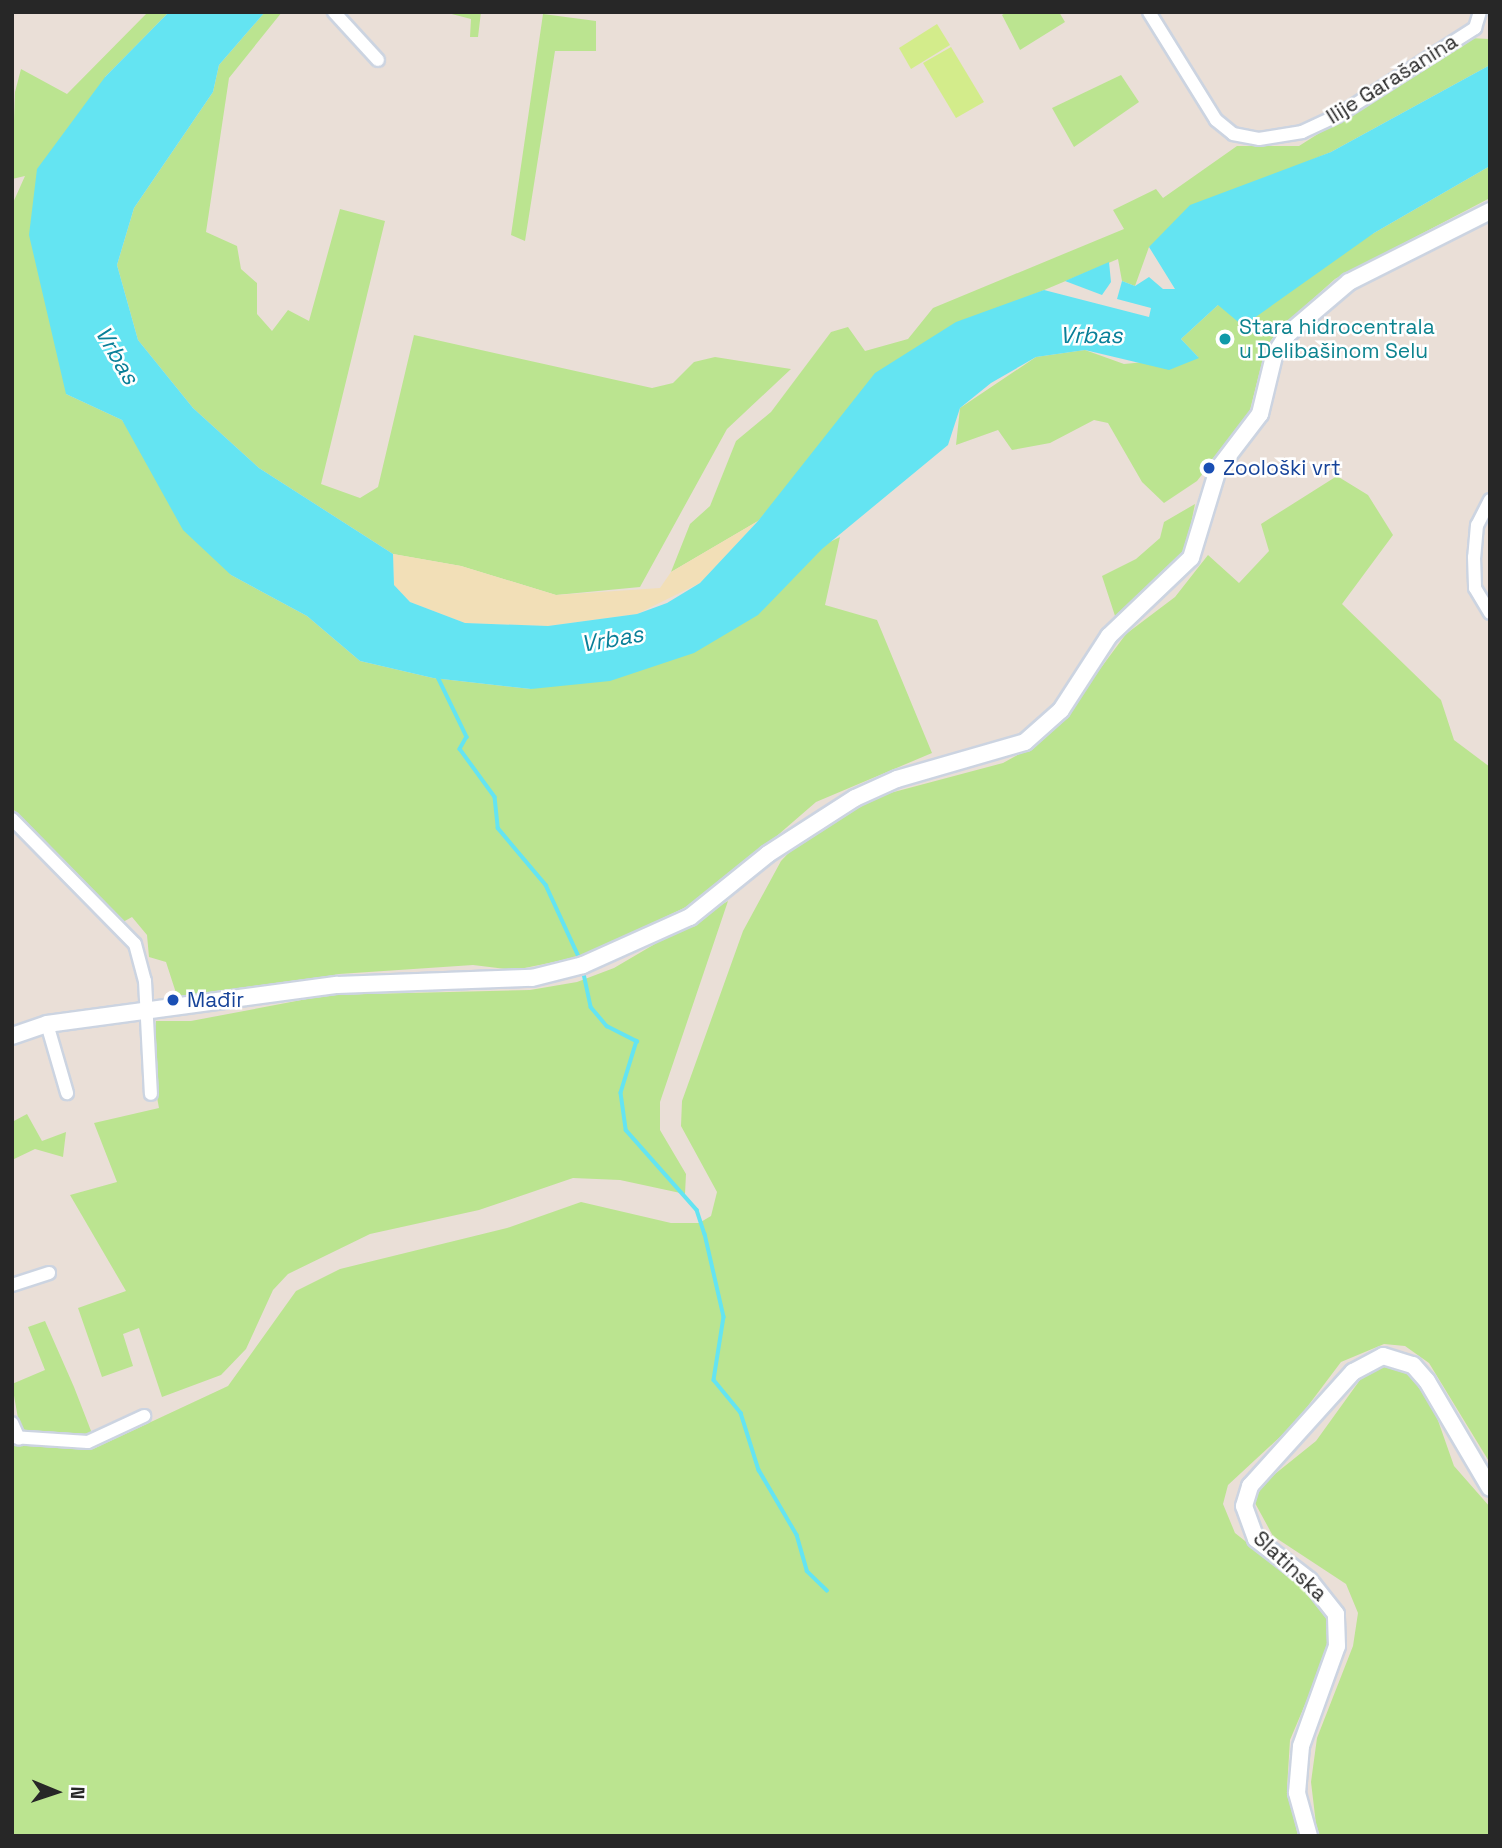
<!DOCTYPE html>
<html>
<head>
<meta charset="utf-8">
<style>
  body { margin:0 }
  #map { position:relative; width:1502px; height:1848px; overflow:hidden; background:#eadfd7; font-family:"Space Grotesk",sans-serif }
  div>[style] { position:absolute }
  .green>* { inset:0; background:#bbe490 }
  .sand>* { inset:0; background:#f2dfb7 }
  .pitch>* { inset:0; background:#d3ec8b }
  .water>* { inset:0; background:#64e4f2 }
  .stream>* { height:3.5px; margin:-1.75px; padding:0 1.75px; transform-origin:1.75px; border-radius:1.75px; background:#64e4f2 }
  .roads { filter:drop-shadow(2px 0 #ccd4e1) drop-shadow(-2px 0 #ccd4e1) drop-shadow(0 2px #ccd4e1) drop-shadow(0 -2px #ccd4e1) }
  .minor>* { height:12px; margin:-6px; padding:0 6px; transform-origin:6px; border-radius:6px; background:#fff }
  .tertiary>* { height:16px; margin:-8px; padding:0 8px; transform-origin:8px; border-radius:8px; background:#fff }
  .dots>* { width:19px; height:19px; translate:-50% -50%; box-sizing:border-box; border:4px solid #fff; border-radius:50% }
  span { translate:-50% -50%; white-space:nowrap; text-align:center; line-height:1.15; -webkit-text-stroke:5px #fff; paint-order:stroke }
  .street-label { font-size:21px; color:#272727 }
  .culture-label { font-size:21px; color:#0d838f }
  .left { translate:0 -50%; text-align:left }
  .transit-label { font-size:21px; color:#164399 }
  .water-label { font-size:23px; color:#097f98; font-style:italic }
  .frame { position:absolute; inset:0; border:14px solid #272727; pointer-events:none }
  .north { position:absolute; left:21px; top:1757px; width:70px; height:70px; -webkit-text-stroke:5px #fff; paint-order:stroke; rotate:92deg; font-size:19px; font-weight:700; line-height:28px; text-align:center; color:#272727 }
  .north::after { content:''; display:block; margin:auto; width:24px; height:32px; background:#272727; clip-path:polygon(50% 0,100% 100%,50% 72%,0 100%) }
</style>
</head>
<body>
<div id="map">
  <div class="green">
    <i style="clip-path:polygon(148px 12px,169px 12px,105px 77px,66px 394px,122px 420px,231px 575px,307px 616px,360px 661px,433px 678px,531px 689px,840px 537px,825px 605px,877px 620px,932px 753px,816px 802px,705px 898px,583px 956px,515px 970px,473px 965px,339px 974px,190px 1004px,177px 996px,166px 962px,149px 957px,147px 935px,132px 917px,123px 922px,12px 808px,12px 205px,25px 176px,12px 179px,15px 92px,21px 69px,67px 94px)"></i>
    <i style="clip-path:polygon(265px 12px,282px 12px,229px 78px,206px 232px,237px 246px,241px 269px,257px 283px,257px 314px,272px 331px,288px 310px,309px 321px,340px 209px,385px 221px,321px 484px,360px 498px,378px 487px,414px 335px,652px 388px,673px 383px,694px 362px,715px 357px,791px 369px,727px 429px,640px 587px,556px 595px,461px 566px,393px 554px,259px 468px,193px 408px,138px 340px,117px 265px,134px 208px,213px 92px,219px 65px)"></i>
    <i style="clip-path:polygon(444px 12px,481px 12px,478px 37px,470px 37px,471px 19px)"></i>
    <i style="clip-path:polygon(1007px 12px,1059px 12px,1065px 22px,1020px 50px,1002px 15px)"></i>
    <i style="clip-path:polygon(543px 14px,596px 21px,596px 51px,555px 51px,525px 241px,511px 235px)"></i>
    <i style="clip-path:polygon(1469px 38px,1489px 39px,1490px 65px,1331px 152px,1262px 180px,1149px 247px,1135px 286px,1122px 281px,1118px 259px,1030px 296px,808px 465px,758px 521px,671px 572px,690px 524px,710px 506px,736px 441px,771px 412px,831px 332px,848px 327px,865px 351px,908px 339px,933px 308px,1124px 229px,1113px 210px,1156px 189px,1163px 198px,1237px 146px,1299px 146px)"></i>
    <i style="clip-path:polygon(1121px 75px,1139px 102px,1074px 147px,1052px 108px)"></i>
    <i style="clip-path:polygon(1490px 166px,1490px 198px,1335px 279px,1285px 324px,1266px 346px,1249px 414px,1197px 481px,1164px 503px,1142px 482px,1108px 423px,1094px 420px,1050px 443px,1012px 450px,998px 430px,956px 445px,960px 408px,1036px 357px,1085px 350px,1124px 364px,1198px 357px,1181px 339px,1218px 305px,1374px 233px)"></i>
    <i style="clip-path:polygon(1337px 476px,1368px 495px,1393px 535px,1342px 604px,1441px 700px,1454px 740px,1490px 767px,1490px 1463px,1429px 1363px,1405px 1346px,1384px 1344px,1341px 1362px,1295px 1423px,1228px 1485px,1223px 1504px,1235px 1533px,1325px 1605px,1331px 1621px,1328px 1650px,1290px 1740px,1287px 1788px,1298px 1836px,12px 1836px,12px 1443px,93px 1449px,228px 1386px,296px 1291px,340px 1269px,507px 1228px,581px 1202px,671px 1223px,699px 1223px,711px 1216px,717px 1192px,681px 1126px,682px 1101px,743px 931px,781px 861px,816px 824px,860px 801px,1003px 763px,1032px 747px,1057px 727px,1126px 634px,1175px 597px,1208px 555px,1239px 583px,1269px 551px,1261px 524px)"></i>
    <i style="clip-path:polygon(1195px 504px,1184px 558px,1117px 622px,1102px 576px,1136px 559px,1160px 538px,1164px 522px)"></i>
    <i style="clip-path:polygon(728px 901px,660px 1102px,660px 1130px,686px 1174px,685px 1194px,620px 1180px,573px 1178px,479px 1210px,370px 1234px,288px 1274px,273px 1290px,246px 1349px,221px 1375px,162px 1397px,139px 1328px,123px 1334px,133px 1366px,102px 1377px,78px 1308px,126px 1291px,70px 1195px,117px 1182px,94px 1123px,159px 1108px,152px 1071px,156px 1021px,191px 1021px,328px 995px,530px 990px,577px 982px,614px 968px)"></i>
    <i style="clip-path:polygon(27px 1114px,42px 1141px,66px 1132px,63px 1157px,35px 1149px,12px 1160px,12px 1122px)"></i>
    <i style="clip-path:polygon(45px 1321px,74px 1387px,93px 1436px,20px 1430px,12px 1384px,45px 1370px,28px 1327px)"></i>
    <i style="clip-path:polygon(1383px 1362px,1410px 1370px,1428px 1392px,1454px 1466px,1490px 1507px,1490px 1836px,1320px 1836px,1316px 1824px,1311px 1782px,1317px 1738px,1353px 1646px,1358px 1613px,1346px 1584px,1273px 1536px,1255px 1503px,1260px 1486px,1316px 1441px,1365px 1373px)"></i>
  </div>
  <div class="sand">
    <i style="clip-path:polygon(758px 521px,700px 583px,637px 614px,548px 626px,465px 623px,410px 602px,394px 585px,393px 554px,461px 566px,556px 595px,660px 588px,671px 572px)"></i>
  </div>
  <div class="pitch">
    <i style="clip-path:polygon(937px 24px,950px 45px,911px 69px,899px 48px)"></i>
    <i style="clip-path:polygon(951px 47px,984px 102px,956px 118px,923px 63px)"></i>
  </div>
  <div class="water">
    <i style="clip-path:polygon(169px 12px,265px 12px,219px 65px,213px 92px,134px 208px,117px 265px,138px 340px,193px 408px,259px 468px,393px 554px,394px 585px,410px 602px,465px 623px,548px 626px,637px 614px,667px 603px,700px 583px,758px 521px,875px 373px,956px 322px,1044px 290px,1149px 317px,1151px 308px,1117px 299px,1122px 281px,1135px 286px,1149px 277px,1163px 289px,1175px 289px,1149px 247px,1190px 205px,1331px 152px,1490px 65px,1490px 166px,1374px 233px,1243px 326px,1218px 305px,1181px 339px,1199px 358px,1169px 370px,1085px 350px,1036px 357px,991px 383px,960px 408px,948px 445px,822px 549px,758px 615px,694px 653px,610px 681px,531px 689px,433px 678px,360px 661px,307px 616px,231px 575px,183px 530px,122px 420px,66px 394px,29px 235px,37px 169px,105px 77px)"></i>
    <i style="clip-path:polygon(1109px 262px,1111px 282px,1102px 295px,1065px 281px)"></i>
  </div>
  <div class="stream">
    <i style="left:437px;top:675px;width:69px;rotate:64.2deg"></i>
    <i style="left:467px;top:737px;width:14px;rotate:120deg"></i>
    <i style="left:460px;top:749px;width:59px;rotate:53.9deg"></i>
    <i style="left:495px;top:797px;width:31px;rotate:84deg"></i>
    <i style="left:498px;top:828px;width:75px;rotate:49.9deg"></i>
    <i style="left:546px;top:885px;width:84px;rotate:65.3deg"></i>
    <i style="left:583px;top:969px;width:39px;rotate:78deg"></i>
    <i style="left:591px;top:1007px;width:25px;rotate:50deg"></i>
    <i style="left:607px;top:1026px;width:34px;rotate:27deg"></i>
    <i style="left:637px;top:1041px;width:54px;rotate:107.1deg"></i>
    <i style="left:621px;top:1093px;width:37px;rotate:82deg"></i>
    <i style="left:626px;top:1130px;width:107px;rotate:48.4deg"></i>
    <i style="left:697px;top:1210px;width:25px;rotate:72deg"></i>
    <i style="left:705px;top:1234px;width:85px;rotate:77.1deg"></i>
    <i style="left:724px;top:1317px;width:64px;rotate:99deg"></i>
    <i style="left:714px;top:1380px;width:43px;rotate:50.7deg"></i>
    <i style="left:741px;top:1413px;width:60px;rotate:72.5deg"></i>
    <i style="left:759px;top:1470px;width:75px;rotate:59.7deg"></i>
    <i style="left:797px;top:1535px;width:37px;rotate:74deg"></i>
    <i style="left:807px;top:1571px;width:28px;rotate:44deg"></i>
  </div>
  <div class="roads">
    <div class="minor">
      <i style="left:334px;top:12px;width:65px;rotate:47.5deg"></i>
      <i style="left:1149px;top:12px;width:127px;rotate:58.2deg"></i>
      <i style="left:1216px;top:120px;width:22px;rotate:39deg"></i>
      <i style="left:1233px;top:134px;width:26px;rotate:11deg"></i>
      <i style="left:1259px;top:139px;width:44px;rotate:-9.2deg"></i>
      <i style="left:1302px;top:132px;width:38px;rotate:-25deg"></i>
      <i style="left:1337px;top:116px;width:164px;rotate:-32.5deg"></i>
      <i style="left:1475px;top:28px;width:17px;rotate:-73deg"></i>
      <i style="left:1490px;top:500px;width:28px;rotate:117deg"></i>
      <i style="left:1477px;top:525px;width:32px;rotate:95deg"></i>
      <i style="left:1474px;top:557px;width:31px;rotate:88deg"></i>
      <i style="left:1475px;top:588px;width:29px;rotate:59deg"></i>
      <i style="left:12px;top:819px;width:175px;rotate:45.5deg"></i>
      <i style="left:135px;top:944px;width:38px;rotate:75deg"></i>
      <i style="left:145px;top:981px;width:113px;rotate:87deg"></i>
      <i style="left:47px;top:1024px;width:72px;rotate:73.8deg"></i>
      <i style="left:12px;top:1285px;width:39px;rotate:-18deg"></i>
      <i style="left:12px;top:1423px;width:17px;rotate:66deg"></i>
      <i style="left:12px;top:1437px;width:76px;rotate:3.8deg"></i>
      <i style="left:88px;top:1442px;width:62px;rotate:-24.9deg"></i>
    </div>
    <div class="tertiary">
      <i style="left:12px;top:1036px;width:37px;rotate:-19deg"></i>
      <i style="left:47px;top:1024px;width:293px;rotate:-7.7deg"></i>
      <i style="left:337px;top:985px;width:195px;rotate:-2.1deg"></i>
      <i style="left:532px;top:978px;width:53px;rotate:-14.3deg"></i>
      <i style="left:583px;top:965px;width:117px;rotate:-24.2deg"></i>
      <i style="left:690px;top:917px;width:100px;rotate:-38.9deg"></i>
      <i style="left:768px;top:854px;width:103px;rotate:-32.8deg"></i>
      <i style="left:855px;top:798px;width:46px;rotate:-24.3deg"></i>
      <i style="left:897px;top:779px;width:133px;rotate:-16.1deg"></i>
      <i style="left:1025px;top:742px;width:48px;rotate:-41.6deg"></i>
      <i style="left:1061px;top:710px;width:88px;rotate:-57deg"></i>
      <i style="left:1109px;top:636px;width:113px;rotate:-43.6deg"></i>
      <i style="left:1191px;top:558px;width:93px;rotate:-73.1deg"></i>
      <i style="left:1218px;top:469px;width:69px;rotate:-52.6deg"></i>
      <i style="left:1260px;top:414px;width:60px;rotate:-76.4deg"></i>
      <i style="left:1274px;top:356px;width:26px;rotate:-58deg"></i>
      <i style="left:1288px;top:334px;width:80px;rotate:-40.4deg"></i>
      <i style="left:1349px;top:282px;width:158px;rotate:-26.7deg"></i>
      <i style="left:1309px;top:1836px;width:45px;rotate:-105.6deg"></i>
      <i style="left:1297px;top:1793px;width:47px;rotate:-85.1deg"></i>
      <i style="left:1301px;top:1746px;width:106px;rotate:-70.2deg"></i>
      <i style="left:1337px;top:1646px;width:32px;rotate:-92deg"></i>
      <i style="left:1336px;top:1614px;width:43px;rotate:-128.5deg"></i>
      <i style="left:1309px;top:1580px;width:67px;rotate:-142.3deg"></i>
      <i style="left:1256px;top:1539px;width:35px;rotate:-110deg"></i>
      <i style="left:1244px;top:1506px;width:21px;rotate:-73deg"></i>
      <i style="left:1250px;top:1486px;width:154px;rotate:-47.9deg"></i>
      <i style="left:1353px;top:1372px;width:34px;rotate:-28deg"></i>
      <i style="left:1383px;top:1356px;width:31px;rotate:17deg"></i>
      <i style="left:1413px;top:1365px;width:21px;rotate:49deg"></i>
      <i style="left:1427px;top:1381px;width:124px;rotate:59.5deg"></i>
    </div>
  </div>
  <div class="dots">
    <i style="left:1225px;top:339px;background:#0f9aa8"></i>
    <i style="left:1209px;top:468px;background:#1a4fb4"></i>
    <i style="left:173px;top:1000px;background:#1a4fb4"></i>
  </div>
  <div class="street-label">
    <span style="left:1392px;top:79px;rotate:-32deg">Ilije Garašanina</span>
    <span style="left:1290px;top:1566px;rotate:43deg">Slatinska</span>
  </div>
  <div class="culture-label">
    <span class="left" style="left:1239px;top:339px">Stara hidrocentrala<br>u Delibašinom Selu</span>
  </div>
  <div class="transit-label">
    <span class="left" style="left:1223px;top:468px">Zoološki vrt</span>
    <span class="left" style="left:187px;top:1000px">Mađir</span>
  </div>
  <div class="water-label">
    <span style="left:1091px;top:335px">Vrbas</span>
    <span style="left:117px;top:355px;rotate:60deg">Vrbas</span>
    <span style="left:612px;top:639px;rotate:-10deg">Vrbas</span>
  </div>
  <div class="frame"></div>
  <div class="north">N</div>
</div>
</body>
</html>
